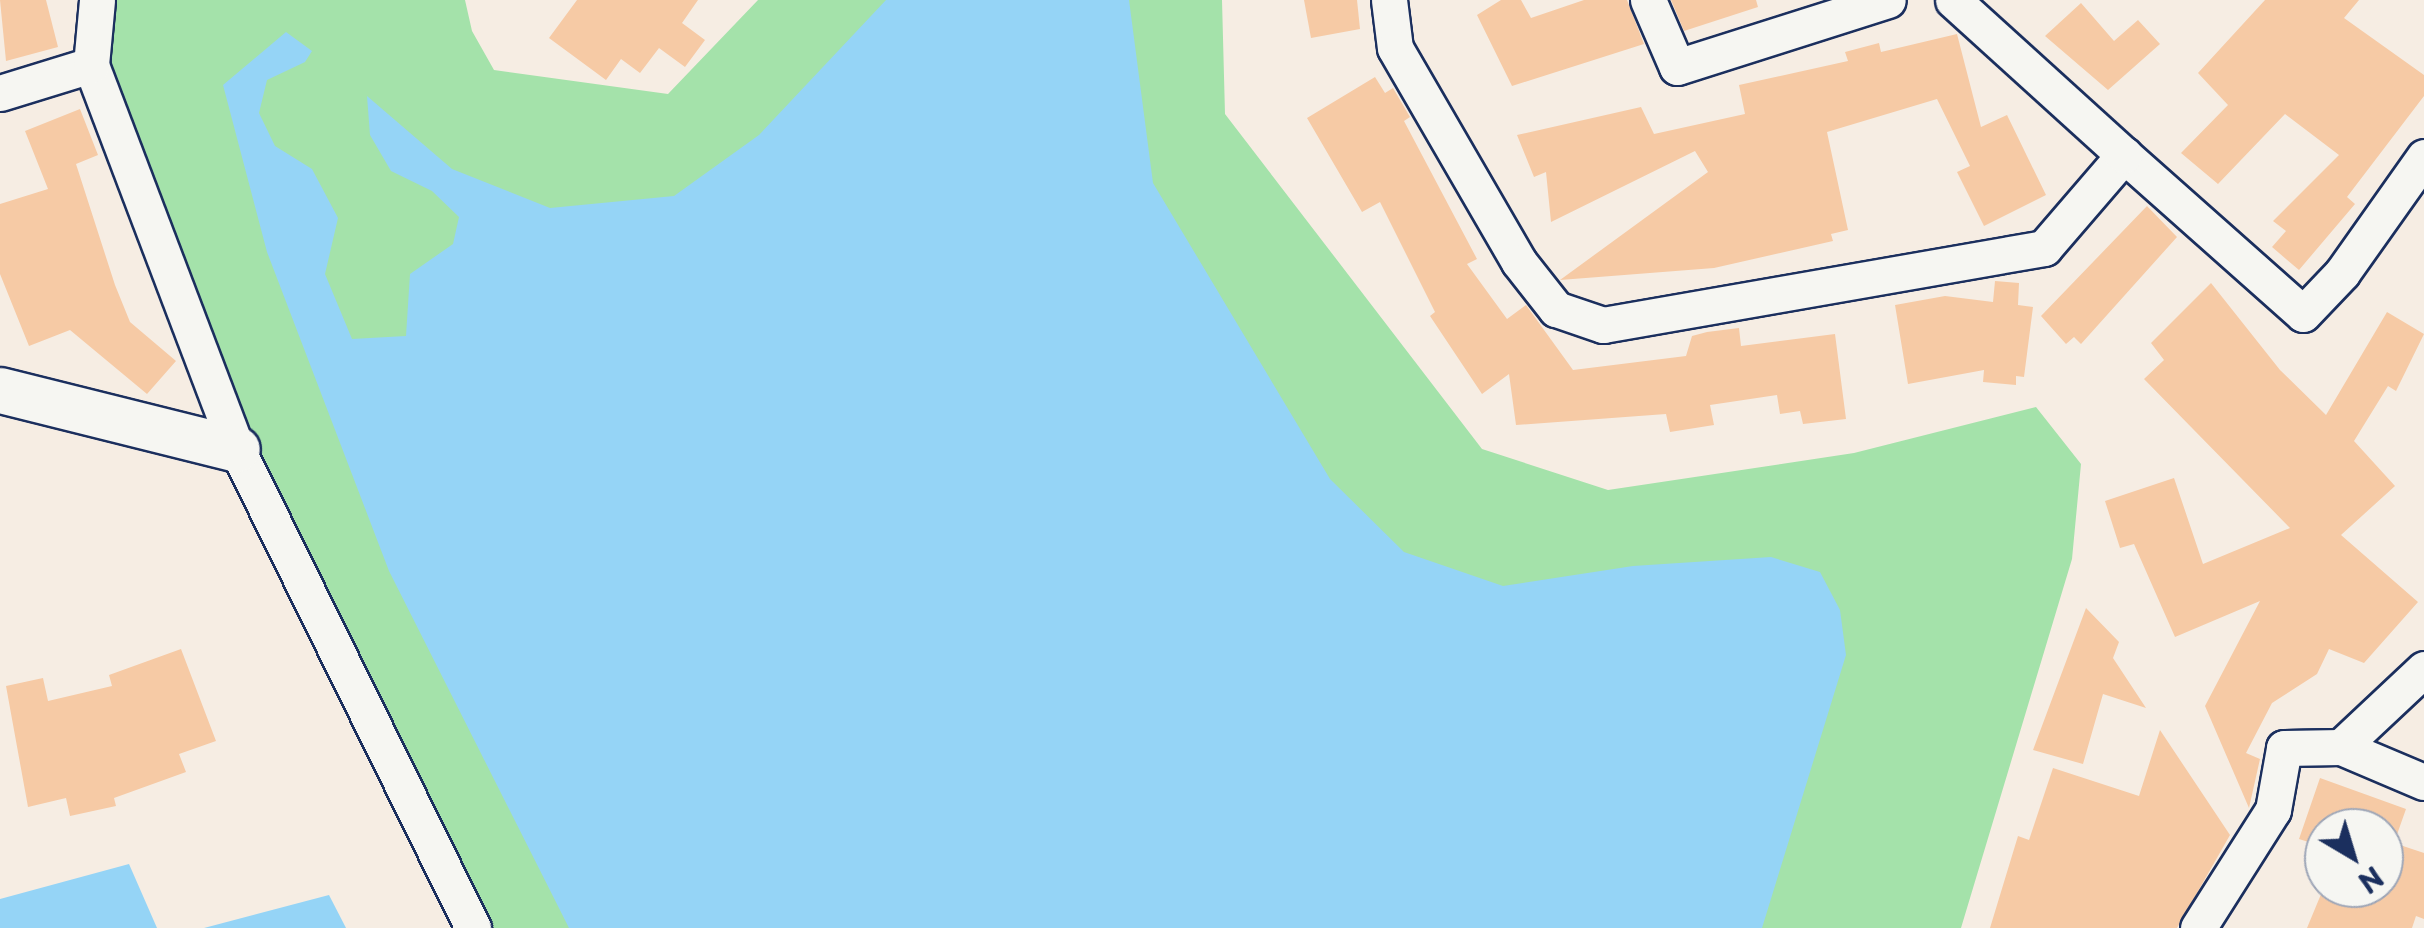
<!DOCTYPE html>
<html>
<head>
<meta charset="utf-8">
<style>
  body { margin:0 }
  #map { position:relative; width:2424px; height:928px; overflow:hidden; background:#f6ede3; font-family:"Playpen Sans",sans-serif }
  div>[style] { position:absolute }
  .green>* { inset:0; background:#a4e2aa }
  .water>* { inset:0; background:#95d4f6 }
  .building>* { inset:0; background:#f6caa5 }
  .roads { filter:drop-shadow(2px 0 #1b2f5e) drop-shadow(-2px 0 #1b2f5e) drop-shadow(0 2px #1b2f5e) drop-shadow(0 -2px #1b2f5e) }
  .minor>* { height:35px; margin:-17.5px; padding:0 17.5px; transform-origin:17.5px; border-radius:17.5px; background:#f6f6f2 }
  .tertiary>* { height:45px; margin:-22.5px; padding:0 22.5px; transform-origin:22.5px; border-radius:22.5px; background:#f6f6f2 }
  span { translate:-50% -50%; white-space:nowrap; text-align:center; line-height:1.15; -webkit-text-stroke:8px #f6f6f2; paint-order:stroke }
  .north { position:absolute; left:2304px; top:808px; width:100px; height:100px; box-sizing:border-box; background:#f6f6f2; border:2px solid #9ea6b7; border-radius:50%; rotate:142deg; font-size:28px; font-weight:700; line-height:40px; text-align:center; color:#1b2f5e }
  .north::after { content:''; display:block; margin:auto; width:35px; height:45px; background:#1b2f5e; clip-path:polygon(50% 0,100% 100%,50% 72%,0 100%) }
</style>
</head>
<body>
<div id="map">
  <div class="green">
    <i style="clip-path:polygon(97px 0,465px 0,472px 31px,494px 70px,668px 94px,758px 0,1222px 0,1225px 114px,1482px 449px,1608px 490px,1854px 453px,2036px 407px,2081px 464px,2072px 559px,1961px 928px,474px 928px,237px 449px,91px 65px)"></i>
  </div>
  <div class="water">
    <i style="clip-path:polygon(886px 0,1129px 0,1153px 183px,1330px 479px,1404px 552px,1503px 586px,1633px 566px,1771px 557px,1820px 572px,1840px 610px,1846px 655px,1762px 928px,569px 928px,389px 571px,267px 252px,223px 85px,286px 32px,312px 51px,305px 62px,267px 80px,259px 113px,275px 146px,312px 169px,338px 218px,325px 274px,352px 339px,406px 336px,410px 274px,453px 244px,459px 217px,432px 191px,391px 171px,370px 135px,367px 96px,452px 169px,550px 208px,674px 196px,759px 135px)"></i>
    <i style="clip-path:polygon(129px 864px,157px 928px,0 928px,0 899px)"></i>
    <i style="clip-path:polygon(329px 895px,346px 928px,204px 928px)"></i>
  </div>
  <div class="building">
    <i style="clip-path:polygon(0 0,46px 0,58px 47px,6px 61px)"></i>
    <i style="clip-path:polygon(577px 0,698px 0,682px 23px,705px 40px,685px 67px,659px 48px,640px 73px,621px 59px,606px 80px,549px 38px)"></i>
    <i style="clip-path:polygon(1304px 0,1357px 0,1360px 29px,1311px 38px)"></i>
    <i style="clip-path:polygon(1501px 0,1521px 0,1531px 18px,1584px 0,1627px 0,1644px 44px,1512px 86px,1477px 15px)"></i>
    <i style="clip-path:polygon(1671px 0,1756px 0,1758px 7px,1684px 31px)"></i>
    <i style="clip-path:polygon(2265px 0,2359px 0,2344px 18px,2424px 75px,2424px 96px,2347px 197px,2355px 204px,2299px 270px,2272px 247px,2286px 231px,2273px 221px,2339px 155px,2285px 114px,2218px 184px,2181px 153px,2228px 105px,2198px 73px)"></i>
    <i style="clip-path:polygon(2081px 3px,2114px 41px,2138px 20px,2160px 44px,2108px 90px,2045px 36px)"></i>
    <i style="clip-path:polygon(1957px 34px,1981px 127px,2007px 115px,2046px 195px,1984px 226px,1957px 172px,1970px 166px,1937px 99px,1827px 132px,1848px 230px,1831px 234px,1833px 241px,1714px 268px,1560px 280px,1708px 172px,1695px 151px,1551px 222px,1546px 172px,1534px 177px,1517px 135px,1641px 107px,1654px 134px,1745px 114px,1739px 85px,1848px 61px,1845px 52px,1879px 43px,1881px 52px)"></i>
    <i style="clip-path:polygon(1375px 77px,1385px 93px,1393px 88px,1410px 117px,1404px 121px,1477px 259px,1467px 264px,1507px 319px,1526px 305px,1573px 370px,1686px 356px,1692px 336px,1707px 332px,1739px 328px,1741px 346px,1835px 334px,1846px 419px,1803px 424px,1800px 411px,1780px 414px,1777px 395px,1710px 405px,1714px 425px,1670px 432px,1666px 414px,1516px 425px,1509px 374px,1482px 394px,1430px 316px,1435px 312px,1380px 202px,1362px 212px,1307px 118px)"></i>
    <i style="clip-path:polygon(80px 109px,98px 155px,76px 164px,115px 285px,130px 322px,176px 361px,147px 394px,70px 330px,29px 346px,0 274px,0 204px,48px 189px,25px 131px)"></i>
    <i style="clip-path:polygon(2147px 206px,2177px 237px,2081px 344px,2074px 337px,2066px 344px,2041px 316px)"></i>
    <i style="clip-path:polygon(1995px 281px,2019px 283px,2018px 305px,2033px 307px,2024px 377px,2016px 376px,2016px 385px,1983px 382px,1984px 370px,1908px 384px,1895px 305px,1945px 296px,1993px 302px)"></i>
    <i style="clip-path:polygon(2211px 283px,2280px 370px,2326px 415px,2387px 312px,2424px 334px,2396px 391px,2388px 386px,2354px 441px,2395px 486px,2341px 535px,2418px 602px,2364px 663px,2329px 649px,2317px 674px,2272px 703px,2246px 753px,2260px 759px,2249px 808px,2205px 706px,2260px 601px,2175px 637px,2134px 544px,2120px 548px,2105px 501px,2174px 478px,2203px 564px,2290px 528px,2144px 379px,2164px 360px,2151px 343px)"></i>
    <i style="clip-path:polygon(2086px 608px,2119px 642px,2113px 658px,2146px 708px,2103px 694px,2083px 764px,2033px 750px)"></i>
    <i style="clip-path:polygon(181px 649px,216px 741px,179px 754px,186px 772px,114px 798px,116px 806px,70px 816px,66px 798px,28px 807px,6px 686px,43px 678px,48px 701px,112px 686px,109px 675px)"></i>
    <i style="clip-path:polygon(2160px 730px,2230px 835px,2177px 928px,1990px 928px,2018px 836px,2029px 840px,2053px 768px,2139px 796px)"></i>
    <i style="clip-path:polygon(2320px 778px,2406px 809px,2394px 843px,2424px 853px,2424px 919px,2416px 916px,2412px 928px,2307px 928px,2324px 887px,2384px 888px,2384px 828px,2324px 828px,2324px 847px,2299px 839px)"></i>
  </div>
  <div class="roads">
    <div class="minor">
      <i style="left:1389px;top:0;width:48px;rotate:82.9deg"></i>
      <i style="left:1395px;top:48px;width:247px;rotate:59.9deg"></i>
      <i style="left:1519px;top:262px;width:60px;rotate:51.8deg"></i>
      <i style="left:1556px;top:309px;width:50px;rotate:18.8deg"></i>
      <i style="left:1603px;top:325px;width:448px;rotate:-9.9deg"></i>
      <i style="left:2044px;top:248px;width:123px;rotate:-49.3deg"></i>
      <i style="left:2124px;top:155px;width:239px;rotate:41.6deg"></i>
      <i style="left:2303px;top:314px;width:57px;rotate:-46.4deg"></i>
      <i style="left:2342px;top:273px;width:142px;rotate:-54.7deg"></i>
      <i style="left:1648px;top:0;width:73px;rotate:66.6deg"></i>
      <i style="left:1677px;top:67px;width:221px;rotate:-17.6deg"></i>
      <i style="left:1953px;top:0;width:231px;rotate:42.2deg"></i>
      <i style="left:91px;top:65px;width:411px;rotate:69.2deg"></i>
      <i style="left:237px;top:449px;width:534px;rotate:63.77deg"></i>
      <i style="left:0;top:93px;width:95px;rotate:-17.1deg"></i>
      <i style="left:91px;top:65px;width:65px;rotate:-84.7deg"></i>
      <i style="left:2424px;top:669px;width:114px;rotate:136.8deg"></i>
      <i style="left:2341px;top:747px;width:90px;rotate:22.9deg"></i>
      <i style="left:2198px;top:928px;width:140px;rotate:-57.6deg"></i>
      <i style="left:2273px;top:810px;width:63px;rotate:-79.9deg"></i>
      <i style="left:2284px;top:748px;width:57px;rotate:-1deg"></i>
    </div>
    <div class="tertiary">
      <i style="left:0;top:390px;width:244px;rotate:14deg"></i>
    </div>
  </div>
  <div class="north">N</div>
</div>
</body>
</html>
